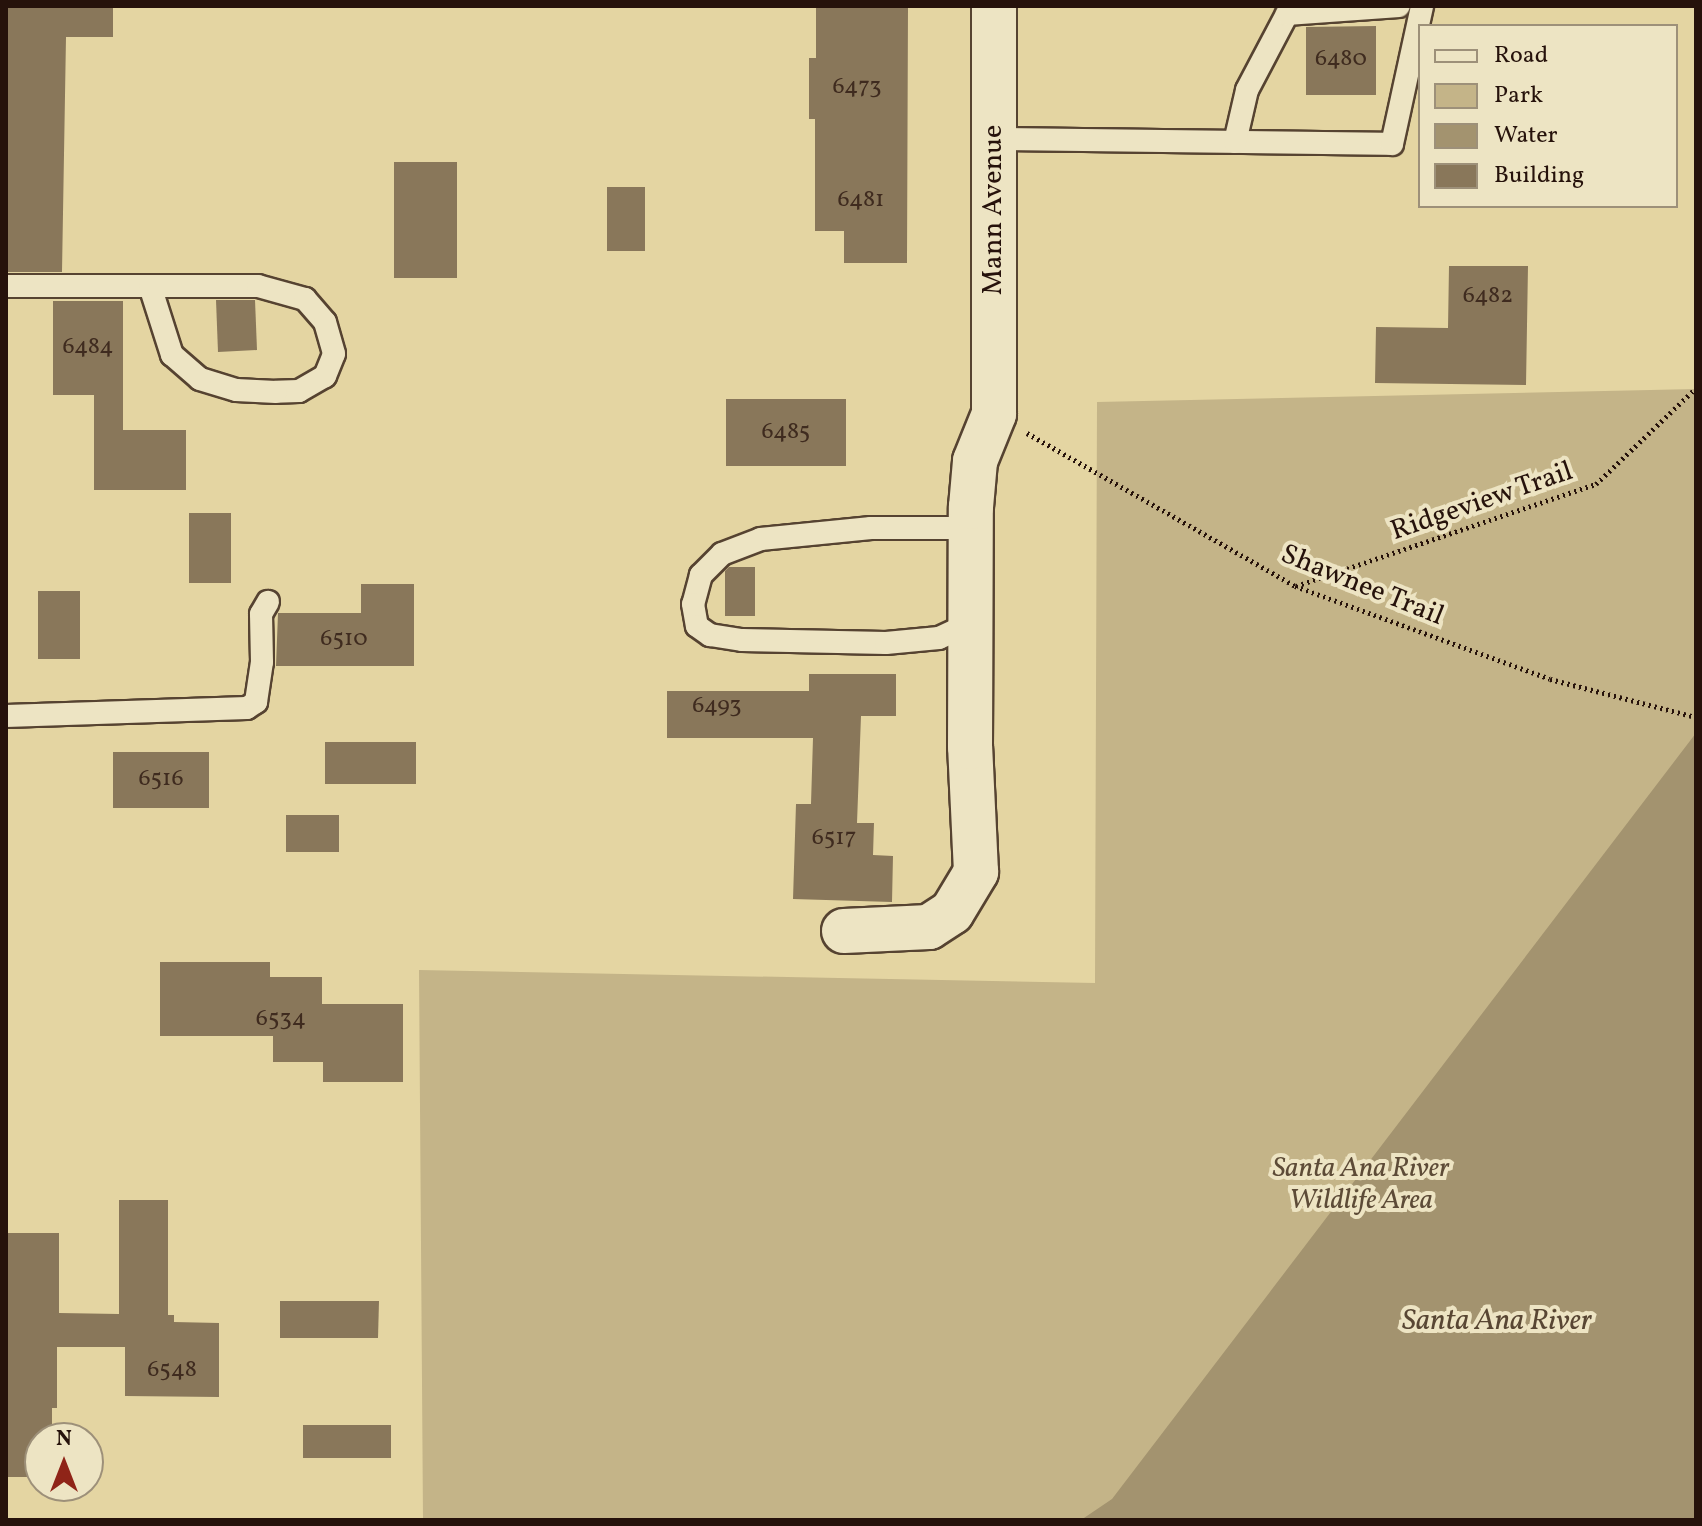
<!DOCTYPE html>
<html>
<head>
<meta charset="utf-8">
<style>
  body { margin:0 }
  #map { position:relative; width:1702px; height:1526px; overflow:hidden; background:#e4d5a2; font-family:Vollkorn,serif }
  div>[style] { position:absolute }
  .green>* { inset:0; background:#c4b488 }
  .water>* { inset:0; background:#a3936f }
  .building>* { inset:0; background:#89775a }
  .path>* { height:5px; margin-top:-2.5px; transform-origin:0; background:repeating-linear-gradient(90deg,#26120b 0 2px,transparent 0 6px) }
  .roads { filter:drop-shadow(2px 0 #564331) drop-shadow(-2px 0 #564331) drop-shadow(0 2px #564331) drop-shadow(0 -2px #564331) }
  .lane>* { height:22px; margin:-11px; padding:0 11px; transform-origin:11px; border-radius:11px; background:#ede4c3 }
  .street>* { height:44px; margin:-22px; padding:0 22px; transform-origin:22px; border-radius:22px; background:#ede4c3 }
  span { translate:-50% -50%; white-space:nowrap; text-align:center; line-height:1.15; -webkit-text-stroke:8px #ede4c3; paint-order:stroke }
  .number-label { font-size:24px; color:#3f2b1f }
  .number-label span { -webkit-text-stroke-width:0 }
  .street-label { font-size:28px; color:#26120b }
  .park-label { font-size:28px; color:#5d4b37; font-style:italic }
  .water-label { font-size:30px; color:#584633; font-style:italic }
  .frame { position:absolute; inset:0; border:8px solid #26120b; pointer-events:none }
  .legend { position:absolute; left:1418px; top:24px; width:260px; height:184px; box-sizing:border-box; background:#ede4c3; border:2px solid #9d9079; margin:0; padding:10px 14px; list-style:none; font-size:24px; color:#26120b }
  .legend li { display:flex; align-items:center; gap:16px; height:40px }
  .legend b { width:40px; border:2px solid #9d9079 }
  .north { position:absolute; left:24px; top:1422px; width:80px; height:80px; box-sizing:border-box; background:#ede4c3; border:2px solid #9d9079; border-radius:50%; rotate:0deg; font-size:22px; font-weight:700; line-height:32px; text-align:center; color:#26120b }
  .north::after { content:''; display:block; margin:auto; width:28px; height:36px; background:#8f2418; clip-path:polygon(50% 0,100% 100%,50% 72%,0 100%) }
</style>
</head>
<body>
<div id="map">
  <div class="green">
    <i style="clip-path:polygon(1696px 389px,1696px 1520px,423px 1520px,419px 970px,1095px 983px,1097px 402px)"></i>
  </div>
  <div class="water">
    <i style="clip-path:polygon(1696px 733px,1696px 1520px,1081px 1520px,1112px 1499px)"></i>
  </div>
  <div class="building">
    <i style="clip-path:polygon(6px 6px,113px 6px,113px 37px,66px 37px,62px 272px,6px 272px)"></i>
    <i style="clip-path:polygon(816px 6px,908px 6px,907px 263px,844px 263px,844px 231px,815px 231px,815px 119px,809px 119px,809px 58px,816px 58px)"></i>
    <i style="clip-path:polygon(1376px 26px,1376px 95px,1306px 95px,1306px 27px)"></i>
    <i style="clip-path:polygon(394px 162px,457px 162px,457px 278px,394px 278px)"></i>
    <i style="clip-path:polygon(607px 187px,645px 187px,645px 251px,607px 251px)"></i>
    <i style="clip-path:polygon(1449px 266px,1528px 266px,1526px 385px,1375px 383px,1376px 327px,1448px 328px)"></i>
    <i style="clip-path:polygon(216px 300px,255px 300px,257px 350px,218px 352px)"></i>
    <i style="clip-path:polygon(53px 301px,123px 301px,123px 430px,186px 430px,186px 490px,94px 490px,94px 395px,53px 395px)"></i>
    <i style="clip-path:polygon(726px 399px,846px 399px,846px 466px,726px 466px)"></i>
    <i style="clip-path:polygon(189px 513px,231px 513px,231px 583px,189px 583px)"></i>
    <i style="clip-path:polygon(729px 567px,755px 567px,755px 616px,725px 616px,725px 571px)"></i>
    <i style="clip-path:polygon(361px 584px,414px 584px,414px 666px,276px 666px,278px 613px,361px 613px)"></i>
    <i style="clip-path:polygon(38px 591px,80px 591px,80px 659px,38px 659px)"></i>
    <i style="clip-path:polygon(809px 674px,896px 674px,896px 716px,861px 716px,857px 823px,874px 823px,873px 855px,893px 856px,892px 902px,793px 899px,796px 804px,811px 804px,813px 738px,667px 738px,667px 691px,809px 691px)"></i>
    <i style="clip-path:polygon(325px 742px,416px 742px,416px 784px,325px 784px)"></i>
    <i style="clip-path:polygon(113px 752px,209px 752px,209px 808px,113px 808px)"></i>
    <i style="clip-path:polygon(286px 815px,339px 815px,339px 852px,286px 852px)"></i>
    <i style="clip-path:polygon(160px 962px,270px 962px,270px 977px,322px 977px,322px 1004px,403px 1004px,403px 1082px,323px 1082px,323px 1062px,273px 1062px,273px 1036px,160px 1036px)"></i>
    <i style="clip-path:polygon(119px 1200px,168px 1200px,168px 1315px,174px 1315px,174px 1322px,219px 1323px,219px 1397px,125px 1396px,125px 1347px,57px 1347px,57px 1408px,52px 1408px,52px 1438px,40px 1438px,40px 1477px,6px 1477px,6px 1233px,59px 1233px,59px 1313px,119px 1314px)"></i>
    <i style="clip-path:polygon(280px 1301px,379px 1301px,378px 1338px,280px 1338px)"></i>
    <i style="clip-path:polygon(303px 1425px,391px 1425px,391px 1458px,303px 1458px)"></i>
  </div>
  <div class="path">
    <i style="left:1027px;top:433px;width:309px;rotate:29.7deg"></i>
    <i style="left:1295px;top:586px;width:271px;rotate:20deg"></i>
    <i style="left:1550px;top:679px;width:151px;rotate:14.6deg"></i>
    <i style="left:1296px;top:586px;width:317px;rotate:-18.8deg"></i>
    <i style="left:1596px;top:484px;width:139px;rotate:-43.8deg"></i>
  </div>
  <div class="roads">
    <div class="lane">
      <i style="left:994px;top:139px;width:398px;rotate:0.7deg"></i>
      <i style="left:1392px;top:144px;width:141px;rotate:-77.7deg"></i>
      <i style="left:1235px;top:142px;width:53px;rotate:-77deg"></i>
      <i style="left:1247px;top:90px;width:86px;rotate:-62.2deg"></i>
      <i style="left:1287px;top:14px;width:112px;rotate:-4.1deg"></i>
      <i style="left:6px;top:286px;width:252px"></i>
      <i style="left:258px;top:286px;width:49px;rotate:15.5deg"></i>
      <i style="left:305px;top:299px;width:30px;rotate:49deg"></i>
      <i style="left:325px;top:322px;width:33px;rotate:74deg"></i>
      <i style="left:334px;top:354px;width:24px;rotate:112deg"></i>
      <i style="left:325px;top:376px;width:30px;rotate:150deg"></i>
      <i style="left:299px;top:391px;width:23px;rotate:178deg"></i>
      <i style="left:276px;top:392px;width:40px;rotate:-177.1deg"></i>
      <i style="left:236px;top:390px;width:38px;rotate:-163deg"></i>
      <i style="left:200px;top:379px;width:37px;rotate:-139deg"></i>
      <i style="left:172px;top:355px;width:72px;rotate:-107.7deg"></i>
      <i style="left:971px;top:528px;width:100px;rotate:180deg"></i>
      <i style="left:871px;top:528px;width:111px;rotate:174.3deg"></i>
      <i style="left:761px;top:539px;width:42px;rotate:159deg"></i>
      <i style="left:722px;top:554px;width:30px;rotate:135deg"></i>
      <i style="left:701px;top:575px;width:30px;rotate:105deg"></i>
      <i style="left:693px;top:604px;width:22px;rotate:80deg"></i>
      <i style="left:697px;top:626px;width:16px;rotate:35deg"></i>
      <i style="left:710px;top:635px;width:32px;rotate:9deg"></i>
      <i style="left:742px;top:640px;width:144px;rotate:1.2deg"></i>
      <i style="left:886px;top:643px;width:53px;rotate:-5.4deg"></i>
      <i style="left:939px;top:638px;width:35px;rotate:-25deg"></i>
      <i style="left:6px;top:716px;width:241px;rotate:-1.9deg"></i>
      <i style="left:247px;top:708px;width:11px;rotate:-34deg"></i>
      <i style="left:256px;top:702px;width:40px;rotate:-81.5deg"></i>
      <i style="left:262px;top:662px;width:48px;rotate:-91.2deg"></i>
      <i style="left:261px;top:614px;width:14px;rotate:-60deg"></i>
    </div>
    <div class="street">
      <i style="left:844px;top:931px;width:85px;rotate:-2.7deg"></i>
      <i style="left:929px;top:927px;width:27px;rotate:-33deg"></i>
      <i style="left:952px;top:912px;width:47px;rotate:-59deg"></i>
      <i style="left:976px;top:872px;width:125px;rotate:-92.7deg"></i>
      <i style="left:970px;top:747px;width:240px;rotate:-89.8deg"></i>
      <i style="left:971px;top:507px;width:46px;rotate:-85deg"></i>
      <i style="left:975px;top:461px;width:51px;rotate:-68deg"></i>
      <i style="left:994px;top:414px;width:408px;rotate:-90deg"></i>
    </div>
  </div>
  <div class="number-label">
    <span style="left:1341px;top:60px">6480</span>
    <span style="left:857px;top:88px">6473</span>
    <span style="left:861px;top:201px">6481</span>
    <span style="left:1488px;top:297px">6482</span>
    <span style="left:88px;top:348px">6484</span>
    <span style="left:786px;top:433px">6485</span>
    <span style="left:344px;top:640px">6510</span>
    <span style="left:717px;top:707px">6493</span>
    <span style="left:161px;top:780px">6516</span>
    <span style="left:834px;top:839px">6517</span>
    <span style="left:281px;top:1020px">6534</span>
    <span style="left:172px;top:1371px">6548</span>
  </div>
  <div class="street-label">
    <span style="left:994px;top:210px;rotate:-90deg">Mann Avenue</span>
    <span style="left:1482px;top:502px;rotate:-19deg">Ridgeview Trail</span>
    <span style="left:1362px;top:586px;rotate:22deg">Shawnee Trail</span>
  </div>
  <div class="park-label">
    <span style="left:1361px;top:1185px">Santa Ana River<br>Wildlife Area</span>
  </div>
  <div class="water-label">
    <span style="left:1497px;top:1321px">Santa Ana River</span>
  </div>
  <div class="frame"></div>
  <ul class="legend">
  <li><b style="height:10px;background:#ede4c3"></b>Road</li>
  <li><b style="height:22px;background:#c4b488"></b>Park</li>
  <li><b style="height:22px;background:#a3936f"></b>Water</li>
  <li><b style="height:22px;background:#89775a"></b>Building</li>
  </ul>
  <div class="north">N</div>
</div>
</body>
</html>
